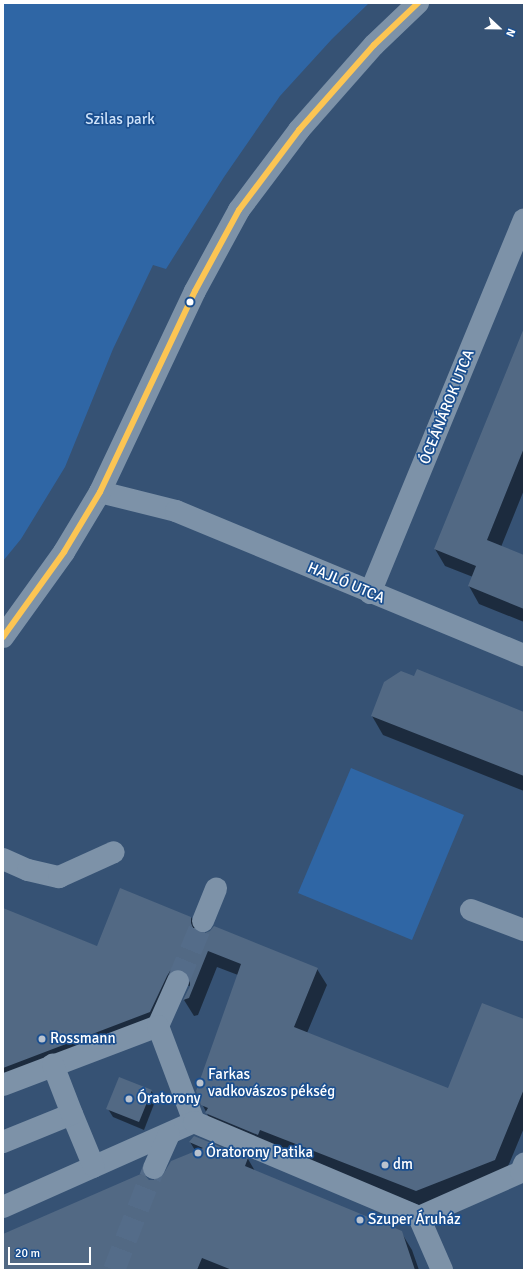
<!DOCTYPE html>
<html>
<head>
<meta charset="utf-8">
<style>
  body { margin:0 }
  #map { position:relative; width:527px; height:1273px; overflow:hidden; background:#365274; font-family:Signika,sans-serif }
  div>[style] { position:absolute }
  .green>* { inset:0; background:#2f66a5 }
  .shadow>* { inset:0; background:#0007 }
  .building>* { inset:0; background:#526984 }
  .minor-tunnel>* { height:22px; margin-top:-11px; transform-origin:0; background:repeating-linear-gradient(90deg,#546c89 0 22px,transparent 0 33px) }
  .minor>* { height:22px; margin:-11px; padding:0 11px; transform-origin:11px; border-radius:11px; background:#7d92a8 }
  .bus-1>* { height:6px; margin:-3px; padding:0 3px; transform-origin:3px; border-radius:3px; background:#fcc553 }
  .dots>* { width:11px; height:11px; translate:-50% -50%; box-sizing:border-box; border:2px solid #1b4f8f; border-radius:50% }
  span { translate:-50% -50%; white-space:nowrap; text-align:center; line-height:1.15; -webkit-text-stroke:3.5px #1b4f8f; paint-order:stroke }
  .park-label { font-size:15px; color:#cfe3fa }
  .street-label { font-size:15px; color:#fff }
  .poi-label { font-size:15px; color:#fff }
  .left { translate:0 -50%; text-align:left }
  .frame { position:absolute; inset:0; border:4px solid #fff; pointer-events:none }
  .north { position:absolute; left:479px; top:8px; width:40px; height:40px; -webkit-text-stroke:3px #1b4f8f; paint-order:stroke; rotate:112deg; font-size:11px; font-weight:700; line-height:16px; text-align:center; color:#fff }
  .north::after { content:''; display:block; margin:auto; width:14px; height:18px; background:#fff; clip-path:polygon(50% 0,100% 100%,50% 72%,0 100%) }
  .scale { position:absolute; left:8px; top:1247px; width:83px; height:18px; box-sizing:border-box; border:2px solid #fff; border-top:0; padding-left:5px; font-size:12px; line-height:14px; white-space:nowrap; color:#fff; -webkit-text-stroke:3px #1b4f8f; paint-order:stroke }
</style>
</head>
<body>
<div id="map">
  <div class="green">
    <i style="clip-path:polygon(3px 3px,369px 3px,332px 39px,280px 96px,224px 177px,166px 269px,153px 265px,113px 349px,65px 467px,21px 539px,3px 561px)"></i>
    <i style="clip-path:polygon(351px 768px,464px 815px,412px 940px,298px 893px)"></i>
  </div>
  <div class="shadow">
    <i style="clip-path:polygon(524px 331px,524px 490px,501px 547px,524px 556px,524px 622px,479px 604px,469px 586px,473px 577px,445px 566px,435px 549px)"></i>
    <i style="clip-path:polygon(524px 714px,524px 791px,383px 735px,372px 716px)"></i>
    <i style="clip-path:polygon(3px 909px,98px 947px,191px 917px,200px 934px,317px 969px,327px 985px,307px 1033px,448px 1090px,524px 1020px,524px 1128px,504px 1176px,426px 1208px,269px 1146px,215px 1129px,202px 1104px,238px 975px,217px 967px,198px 1015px,194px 1016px,184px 1000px,191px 986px,186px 985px,160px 1029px,3px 1088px)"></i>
    <i style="clip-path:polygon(151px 1090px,156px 1099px,144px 1130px,113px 1117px,108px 1109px)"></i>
    <i style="clip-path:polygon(190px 1142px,248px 1159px,255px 1171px,401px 1232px,412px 1250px,419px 1270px,3px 1270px,3px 1235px,149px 1180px,155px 1181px,162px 1179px,196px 1152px)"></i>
  </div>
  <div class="building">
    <i style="clip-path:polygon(524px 328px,524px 448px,487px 540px,524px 555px,524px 609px,468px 586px,476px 566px,434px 549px)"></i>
    <i style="clip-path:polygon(417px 669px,524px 712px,524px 776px,371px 716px,384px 682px,401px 671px,414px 676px)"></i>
    <i style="clip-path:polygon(120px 888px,191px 917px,191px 923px,193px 928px,198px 932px,205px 933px,210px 931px,214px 926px,318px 968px,294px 1027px,448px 1088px,482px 1003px,524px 1019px,524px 1089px,495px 1160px,416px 1191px,260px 1130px,258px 1135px,205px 1113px,208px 1108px,201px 1105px,196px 1091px,241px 964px,208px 951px,189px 998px,183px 1000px,190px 986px,190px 979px,188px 974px,183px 970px,176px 969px,170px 971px,167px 976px,150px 1012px,3px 1068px,3px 908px,97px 946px)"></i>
    <i style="clip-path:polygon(119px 1077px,152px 1090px,139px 1122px,106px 1109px)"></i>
    <i style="clip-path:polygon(194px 1136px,248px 1158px,245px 1166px,402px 1231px,415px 1270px,232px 1270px,202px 1258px,197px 1270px,3px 1270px,3px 1234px,143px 1173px,149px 1180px,155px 1180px,161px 1178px,171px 1161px,203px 1148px,189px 1142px)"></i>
  </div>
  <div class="minor-tunnel">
    <i style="left:178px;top:981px;width:65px;rotate:-67.4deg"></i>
    <i style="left:114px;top:1270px;width:110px;rotate:-68.6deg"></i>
  </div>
  <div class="minor">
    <i style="left:100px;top:492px;width:78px;rotate:14deg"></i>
    <i style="left:176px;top:511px;width:377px;rotate:22.5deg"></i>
    <i style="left:370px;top:593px;width:404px;rotate:-67.6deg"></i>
    <i style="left:3px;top:637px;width:105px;rotate:-54.3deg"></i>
    <i style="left:64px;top:552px;width:70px;rotate:-59deg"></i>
    <i style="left:100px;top:492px;width:222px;rotate:-64.7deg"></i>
    <i style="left:195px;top:291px;width:92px;rotate:-61.5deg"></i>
    <i style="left:239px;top:210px;width:100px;rotate:-53.1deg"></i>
    <i style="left:299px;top:130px;width:113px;rotate:-48.6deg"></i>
    <i style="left:374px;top:45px;width:61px;rotate:-43.7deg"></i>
    <i style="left:3px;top:859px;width:27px;rotate:24deg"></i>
    <i style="left:28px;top:870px;width:32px;rotate:13deg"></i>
    <i style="left:59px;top:877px;width:60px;rotate:-24.4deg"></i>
    <i style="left:471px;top:910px;width:57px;rotate:20.7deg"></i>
    <i style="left:203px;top:921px;width:35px;rotate:-68deg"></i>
    <i style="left:158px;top:1026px;width:49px;rotate:-66deg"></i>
    <i style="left:3px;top:1085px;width:166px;rotate:-20.8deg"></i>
    <i style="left:158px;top:1026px;width:103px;rotate:69.4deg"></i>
    <i style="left:194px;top:1122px;width:209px;rotate:156deg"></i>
    <i style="left:72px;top:1114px;width:57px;rotate:67.5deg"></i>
    <i style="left:194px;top:1122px;width:244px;rotate:22.9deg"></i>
    <i style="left:3px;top:1142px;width:74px;rotate:-22.1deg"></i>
    <i style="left:72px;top:1114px;width:53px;rotate:-111.2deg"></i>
    <i style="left:154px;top:1168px;width:37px;rotate:-66deg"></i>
    <i style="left:442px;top:1270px;width:58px;rotate:-113.5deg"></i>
    <i style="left:419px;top:1217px;width:111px;rotate:-23.8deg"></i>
    <i style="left:521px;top:1172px;width:9px;rotate:-69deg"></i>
  </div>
  <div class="bus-1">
    <i style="left:3px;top:637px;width:105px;rotate:-54.3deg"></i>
    <i style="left:64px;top:552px;width:70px;rotate:-59deg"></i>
    <i style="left:100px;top:492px;width:222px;rotate:-64.7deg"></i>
    <i style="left:195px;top:291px;width:92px;rotate:-61.5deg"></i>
    <i style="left:239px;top:210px;width:100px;rotate:-53.1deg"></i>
    <i style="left:299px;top:130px;width:113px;rotate:-48.6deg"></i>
    <i style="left:374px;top:45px;width:61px;rotate:-43.7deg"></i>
  </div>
  <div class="dots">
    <i style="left:190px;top:302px;background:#fff"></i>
    <i style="left:42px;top:1039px;background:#b9c2ce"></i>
    <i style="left:200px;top:1083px;background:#b9c2ce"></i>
    <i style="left:129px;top:1099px;background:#b9c2ce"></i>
    <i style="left:198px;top:1153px;background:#b9c2ce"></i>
    <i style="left:385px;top:1165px;background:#b9c2ce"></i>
    <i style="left:360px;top:1220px;background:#b9c2ce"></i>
  </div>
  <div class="park-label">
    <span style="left:120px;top:120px">Szilas park</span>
  </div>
  <div class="street-label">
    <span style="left:447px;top:407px;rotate:-68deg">ÓCEÁNÁROK UTCA</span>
    <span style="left:346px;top:583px;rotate:23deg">HAJLÓ UTCA</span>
  </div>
  <div class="poi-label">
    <span class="left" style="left:50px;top:1039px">Rossmann</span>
    <span class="left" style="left:208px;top:1083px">Farkas<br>vadkovászos pékség</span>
    <span class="left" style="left:137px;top:1099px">Óratorony</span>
    <span class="left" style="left:206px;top:1153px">Óratorony Patika</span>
    <span class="left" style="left:393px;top:1165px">dm</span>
    <span class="left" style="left:368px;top:1220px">Szuper Áruház</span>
  </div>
  <div class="frame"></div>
  <div class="north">N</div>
  <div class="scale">20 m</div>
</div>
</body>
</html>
